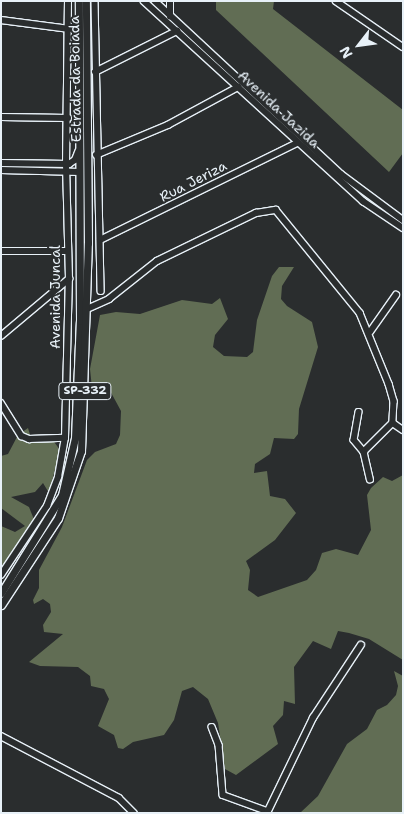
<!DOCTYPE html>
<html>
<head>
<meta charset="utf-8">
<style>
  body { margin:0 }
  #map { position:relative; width:404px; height:814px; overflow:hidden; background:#2a2d2e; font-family:"Shantell Sans",sans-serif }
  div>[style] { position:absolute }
  .green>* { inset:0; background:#616d54 }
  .roads { filter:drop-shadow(1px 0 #e8f1f8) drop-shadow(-1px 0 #e8f1f8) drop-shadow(0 1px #e8f1f8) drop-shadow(0 -1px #e8f1f8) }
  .minor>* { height:5.5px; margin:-2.75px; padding:0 2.75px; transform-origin:2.75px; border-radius:2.75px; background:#2a2d2e }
  .major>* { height:7px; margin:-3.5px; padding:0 3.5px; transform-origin:3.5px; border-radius:3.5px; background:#2a2d2e }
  span { translate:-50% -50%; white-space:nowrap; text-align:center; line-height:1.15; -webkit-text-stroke:4px #2a2d2e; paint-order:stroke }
  .shield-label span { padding:1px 4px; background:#2a2d2e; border:1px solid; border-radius:4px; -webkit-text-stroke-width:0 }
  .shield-label { font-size:12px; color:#e8f1f8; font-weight:700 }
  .street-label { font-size:14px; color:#e8f1f8 }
  .frame { position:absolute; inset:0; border:2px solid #e8f1f8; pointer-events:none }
  .north { position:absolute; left:334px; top:20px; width:50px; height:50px; -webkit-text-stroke:4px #2a2d2e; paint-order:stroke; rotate:240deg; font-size:14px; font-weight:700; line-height:20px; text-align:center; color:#e8f1f8 }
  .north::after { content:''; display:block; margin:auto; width:18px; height:22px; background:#e8f1f8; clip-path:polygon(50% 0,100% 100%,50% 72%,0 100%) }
</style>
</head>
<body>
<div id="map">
  <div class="green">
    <i style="clip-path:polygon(216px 1px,274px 1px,273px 9px,403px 110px,403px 153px,389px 172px,216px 10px)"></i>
    <i style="clip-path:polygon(279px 267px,294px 267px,282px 286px,281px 299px,287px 306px,312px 322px,318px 347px,299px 409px,298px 434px,294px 439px,274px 438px,270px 454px,255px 464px,254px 473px,267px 471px,270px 496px,285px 499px,296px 513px,275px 540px,246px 561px,250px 570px,248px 590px,258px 597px,307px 580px,316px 570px,322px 553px,336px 549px,358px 555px,371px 530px,367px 495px,371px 488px,383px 477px,392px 481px,403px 475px,403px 660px,369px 639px,349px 633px,338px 631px,331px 649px,313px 641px,294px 667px,295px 704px,284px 701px,283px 715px,273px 726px,278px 744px,236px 775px,225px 769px,218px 723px,208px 699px,193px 687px,182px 691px,174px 720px,164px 735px,133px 742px,123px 749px,118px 748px,114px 735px,98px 726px,109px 699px,104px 689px,91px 686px,90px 676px,78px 667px,40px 666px,29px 662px,63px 634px,44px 632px,43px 625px,51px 612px,50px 604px,43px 599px,34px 604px,33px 600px,39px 588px,39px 570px,62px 527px,87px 460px,95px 452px,116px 444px,120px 435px,121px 411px,108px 387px,100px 386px,103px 396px,100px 400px,92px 388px,90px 369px,100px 315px,116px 312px,140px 314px,182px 300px,212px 304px,220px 298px,228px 319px,215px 335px,213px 347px,224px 356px,247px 357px,253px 352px,257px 320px,272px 276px)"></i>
    <i style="clip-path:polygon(28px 428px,31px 438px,52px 439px,60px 450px,49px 493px,43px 483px,35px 492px,11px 497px,29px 507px,35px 522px,7px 566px,1px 564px,1px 526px,15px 532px,25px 526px,1px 508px,1px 456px,8px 454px,18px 435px)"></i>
    <i style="clip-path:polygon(394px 671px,403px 676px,403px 813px,300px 813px,318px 796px,347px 744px,367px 729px,377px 710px,387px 705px,396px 695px,398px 686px)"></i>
  </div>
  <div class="roads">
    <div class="minor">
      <i style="left:95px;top:1px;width:290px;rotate:88.8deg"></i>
      <i style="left:144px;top:1px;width:297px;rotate:42.4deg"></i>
      <i style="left:363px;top:201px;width:48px;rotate:34deg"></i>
      <i style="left:155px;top:1px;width:254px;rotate:42.9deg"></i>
      <i style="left:341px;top:174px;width:77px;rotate:36.6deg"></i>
      <i style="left:336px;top:1px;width:81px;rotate:34.5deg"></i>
      <i style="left:170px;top:17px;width:16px;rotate:-90deg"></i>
      <i style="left:1px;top:20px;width:69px;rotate:7.5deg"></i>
      <i style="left:95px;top:72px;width:92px;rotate:-26.6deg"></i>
      <i style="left:1px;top:117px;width:67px;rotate:0.9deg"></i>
      <i style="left:96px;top:155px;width:78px;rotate:-22.6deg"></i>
      <i style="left:168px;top:125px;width:80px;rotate:-28.5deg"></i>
      <i style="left:1px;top:163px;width:68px;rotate:0.8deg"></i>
      <i style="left:69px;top:164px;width:7px;rotate:-34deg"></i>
      <i style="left:75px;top:160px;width:9px;rotate:-69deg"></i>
      <i style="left:1px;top:170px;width:79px;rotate:1.5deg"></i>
      <i style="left:100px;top:240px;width:220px;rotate:-26.2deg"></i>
      <i style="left:1px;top:251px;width:67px"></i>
      <i style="left:87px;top:309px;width:24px;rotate:-24deg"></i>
      <i style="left:109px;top:299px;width:61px;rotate:-38.4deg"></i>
      <i style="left:157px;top:261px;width:110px;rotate:-25.9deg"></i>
      <i style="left:256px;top:213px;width:20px;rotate:-9deg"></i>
      <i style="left:276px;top:210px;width:133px;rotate:50.8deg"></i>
      <i style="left:360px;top:313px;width:77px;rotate:67.8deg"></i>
      <i style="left:389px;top:384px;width:18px;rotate:74deg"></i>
      <i style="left:394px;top:401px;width:22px;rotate:93deg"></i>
      <i style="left:393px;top:423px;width:41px;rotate:135deg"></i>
      <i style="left:370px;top:332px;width:45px;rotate:-54.9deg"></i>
      <i style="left:1px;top:336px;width:89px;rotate:-40deg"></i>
      <i style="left:1px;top:403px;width:39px;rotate:58deg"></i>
      <i style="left:22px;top:436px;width:8px;rotate:23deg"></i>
      <i style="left:29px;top:439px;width:36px;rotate:-2deg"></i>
      <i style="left:359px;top:412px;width:28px;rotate:100deg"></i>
      <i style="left:354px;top:440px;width:16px;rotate:50deg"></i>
      <i style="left:364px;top:452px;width:28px;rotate:77deg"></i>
      <i style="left:393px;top:423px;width:12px;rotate:35deg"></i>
      <i style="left:1px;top:575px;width:83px;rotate:-56.3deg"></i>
      <i style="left:47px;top:506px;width:31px;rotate:-69deg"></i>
      <i style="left:58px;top:477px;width:40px;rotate:-80deg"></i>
      <i style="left:65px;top:438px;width:159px;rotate:-88.6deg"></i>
      <i style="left:69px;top:279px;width:115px;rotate:-91.5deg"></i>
      <i style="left:66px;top:164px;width:163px;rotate:-89.3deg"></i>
      <i style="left:212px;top:727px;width:19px;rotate:69deg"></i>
      <i style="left:219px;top:745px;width:50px;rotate:85.4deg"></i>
      <i style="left:223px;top:795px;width:47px;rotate:20deg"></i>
      <i style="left:1px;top:736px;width:133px;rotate:27.7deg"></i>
      <i style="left:119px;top:798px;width:21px;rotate:45deg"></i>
      <i style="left:267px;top:813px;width:106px;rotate:-64.2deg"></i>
      <i style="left:313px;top:718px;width:87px;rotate:-56.7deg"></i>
    </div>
    <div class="major">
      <i style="left:1px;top:593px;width:115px;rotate:-58.1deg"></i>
      <i style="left:62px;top:495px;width:58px;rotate:-77.2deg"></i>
      <i style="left:75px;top:438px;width:117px;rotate:-87.6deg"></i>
      <i style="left:80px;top:321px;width:320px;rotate:-90.2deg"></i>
      <i style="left:1px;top:605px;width:104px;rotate:-56.8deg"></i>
      <i style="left:58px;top:518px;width:71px;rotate:-71.1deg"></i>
      <i style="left:81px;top:451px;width:208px;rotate:-88.1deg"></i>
      <i style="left:88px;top:243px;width:242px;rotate:-90.5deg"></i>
    </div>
  </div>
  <div class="shield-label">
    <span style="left:85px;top:391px">SP-332</span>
  </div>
  <div class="street-label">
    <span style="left:75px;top:79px;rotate:-91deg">Estrada da Boiada</span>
    <span style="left:279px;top:109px;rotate:43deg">Avenida Jazida</span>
    <span style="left:193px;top:181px;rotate:-27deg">Rua Jeriza</span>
    <span style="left:55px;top:297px;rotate:-90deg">Avenida Juncal</span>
  </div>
  <div class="frame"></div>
  <div class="north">N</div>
</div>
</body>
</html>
